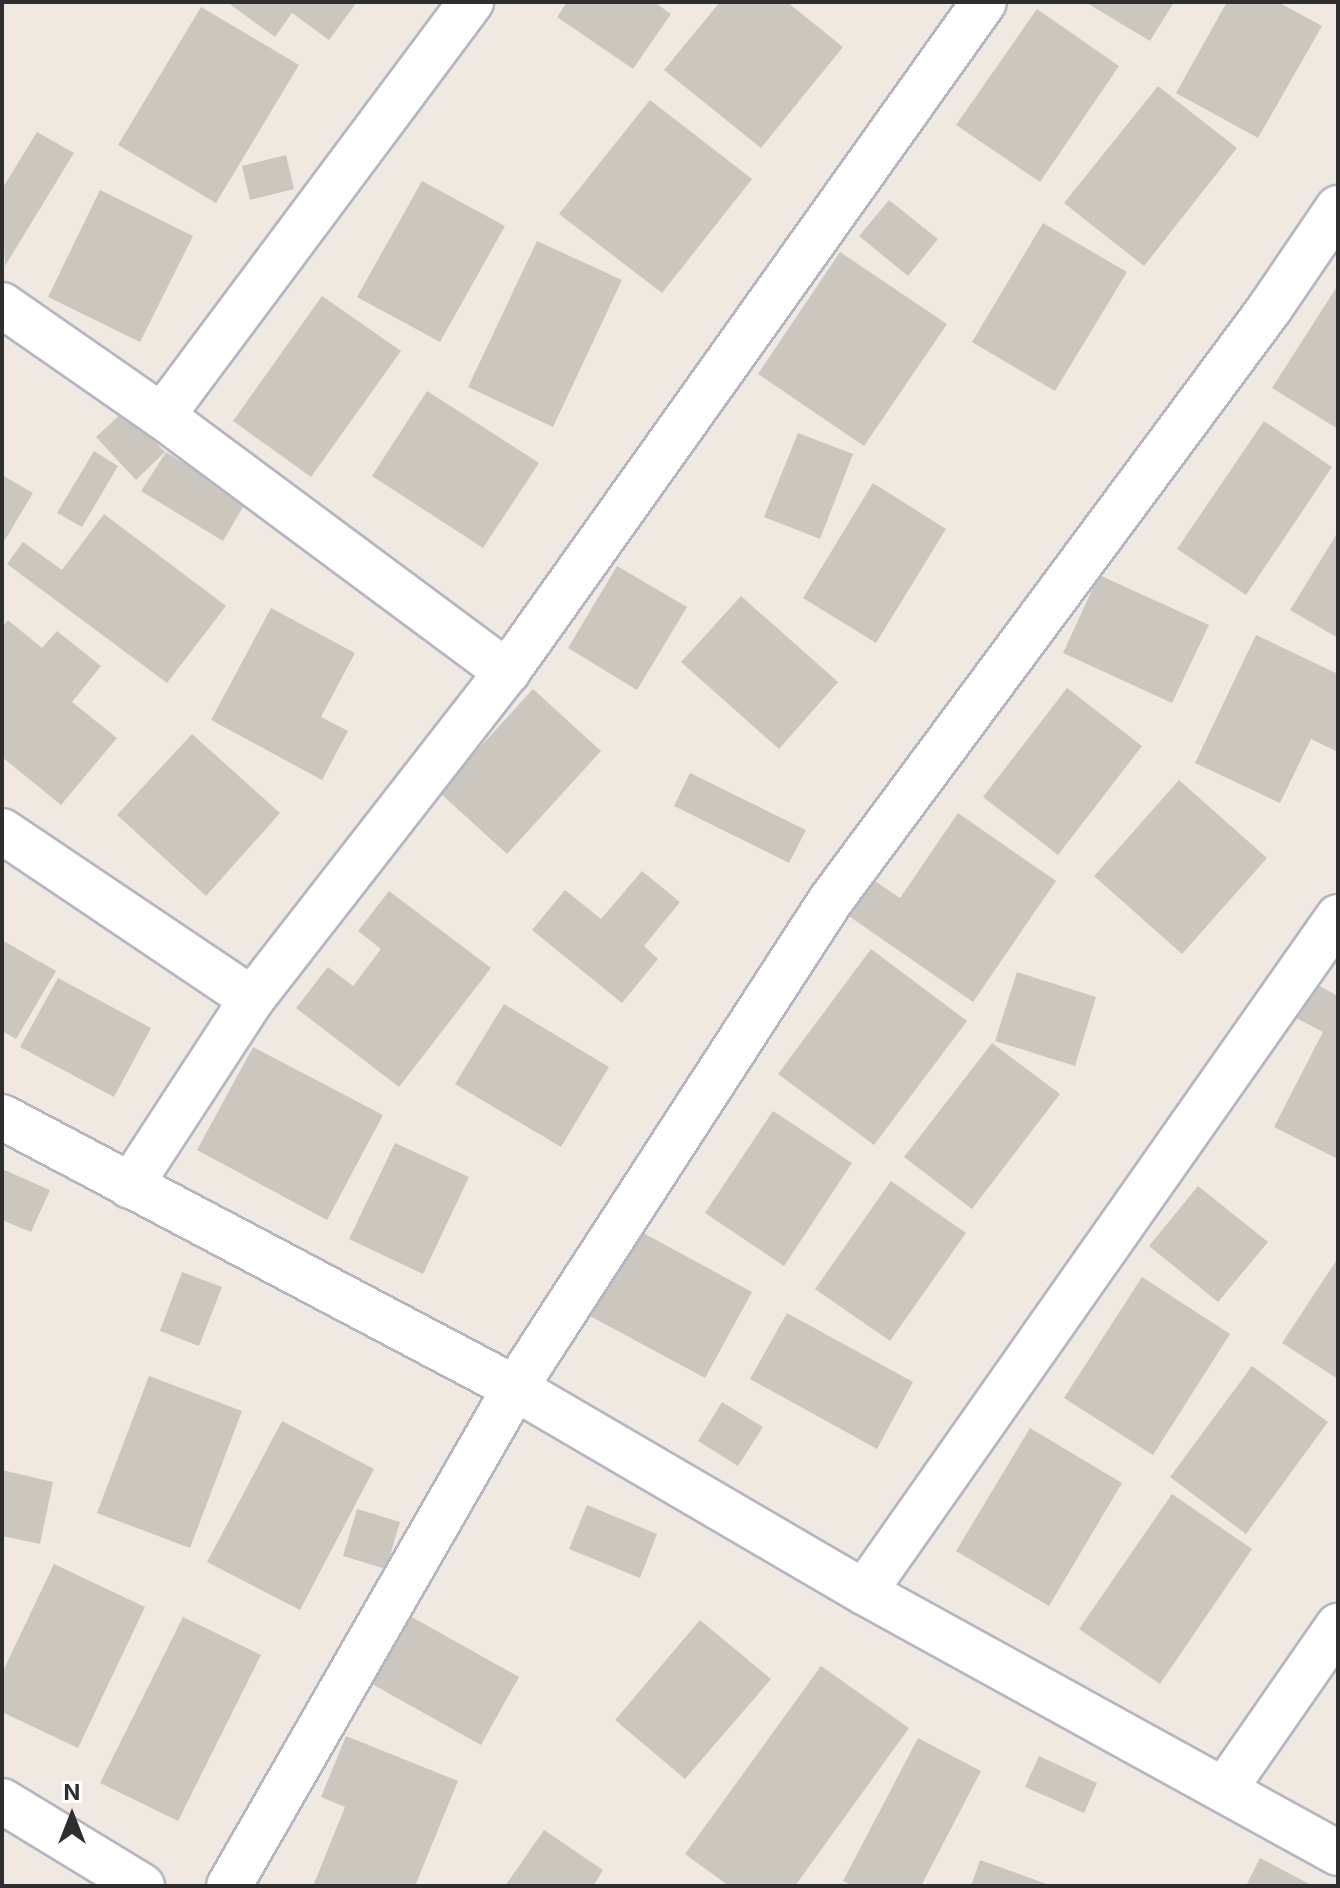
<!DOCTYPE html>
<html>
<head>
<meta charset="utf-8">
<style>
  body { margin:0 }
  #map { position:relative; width:1340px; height:1888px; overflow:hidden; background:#efe9e1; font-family:Inter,sans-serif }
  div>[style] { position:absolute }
  .building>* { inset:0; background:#cbc7bf }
  .roads { filter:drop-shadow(2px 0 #b4b7c1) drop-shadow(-2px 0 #b4b7c1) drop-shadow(0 2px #b4b7c1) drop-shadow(0 -2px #b4b7c1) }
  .minor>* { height:44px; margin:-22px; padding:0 22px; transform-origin:22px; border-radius:22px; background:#fff }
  span { translate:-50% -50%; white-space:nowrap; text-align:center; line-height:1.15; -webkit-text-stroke:7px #fff; paint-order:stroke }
  .frame { position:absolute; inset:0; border:4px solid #2e2e2e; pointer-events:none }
  .north { position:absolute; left:32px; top:1776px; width:80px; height:80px; -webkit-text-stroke:6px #fff; paint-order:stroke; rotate:0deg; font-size:22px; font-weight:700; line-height:32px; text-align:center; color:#2e2e2e }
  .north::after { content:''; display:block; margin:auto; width:28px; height:36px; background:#2e2e2e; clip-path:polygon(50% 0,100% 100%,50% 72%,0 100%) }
</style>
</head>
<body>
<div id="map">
  <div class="building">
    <i style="clip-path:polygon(227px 2px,357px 2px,329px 40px,292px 13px,275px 37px)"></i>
    <i style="clip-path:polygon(567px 2px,654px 2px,671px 14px,633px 69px,557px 17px)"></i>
    <i style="clip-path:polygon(720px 2px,787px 2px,843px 47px,761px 148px,664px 70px)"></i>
    <i style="clip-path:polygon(1085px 2px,1174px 2px,1150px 41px)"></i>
    <i style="clip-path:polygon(1227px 2px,1278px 2px,1322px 26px,1258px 138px,1176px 93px)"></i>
    <i style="clip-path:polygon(201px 7px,299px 65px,216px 203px,118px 145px)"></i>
    <i style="clip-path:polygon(1037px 9px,1119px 66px,1040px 182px,956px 125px)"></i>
    <i style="clip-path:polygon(1158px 86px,1237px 148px,1144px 266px,1064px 203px)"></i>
    <i style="clip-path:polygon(650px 100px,752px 179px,662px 293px,559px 214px)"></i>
    <i style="clip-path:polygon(37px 132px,74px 153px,5px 266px,2px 189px)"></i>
    <i style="clip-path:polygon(286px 155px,294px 189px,250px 200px,242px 166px)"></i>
    <i style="clip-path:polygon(422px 181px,505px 226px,440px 342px,357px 297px)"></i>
    <i style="clip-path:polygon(100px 190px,193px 236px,140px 342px,48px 297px)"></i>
    <i style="clip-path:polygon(889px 200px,938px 239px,908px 276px,859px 236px)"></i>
    <i style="clip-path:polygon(1043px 223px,1127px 272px,1055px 391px,972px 342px)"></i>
    <i style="clip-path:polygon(537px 241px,622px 280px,553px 427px,468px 387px)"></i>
    <i style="clip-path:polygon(840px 252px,947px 324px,864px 446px,758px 374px)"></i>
    <i style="clip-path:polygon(1338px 285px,1338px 429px,1272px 388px)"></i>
    <i style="clip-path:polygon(322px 296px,401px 351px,311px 477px,233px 421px)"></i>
    <i style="clip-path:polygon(427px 391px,539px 463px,483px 548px,372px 476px)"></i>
    <i style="clip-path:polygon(125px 410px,165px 452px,136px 480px,96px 437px)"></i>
    <i style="clip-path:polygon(1264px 421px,1332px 467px,1246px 595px,1177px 549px)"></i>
    <i style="clip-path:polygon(798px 433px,853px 454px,820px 539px,764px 517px)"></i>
    <i style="clip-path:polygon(94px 451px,118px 466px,82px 527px,57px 513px)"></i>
    <i style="clip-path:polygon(166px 452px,246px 502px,223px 541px,141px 491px)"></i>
    <i style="clip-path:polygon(2px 475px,33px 493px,2px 545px)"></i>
    <i style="clip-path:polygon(873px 483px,946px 529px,876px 643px,803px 598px)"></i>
    <i style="clip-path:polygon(104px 514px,226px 606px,167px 683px,7px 564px,23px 542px,62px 570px)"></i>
    <i style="clip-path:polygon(1338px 532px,1338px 638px,1290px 610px)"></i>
    <i style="clip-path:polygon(617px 566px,687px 607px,637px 690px,568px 648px)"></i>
    <i style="clip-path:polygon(1099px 575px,1209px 625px,1172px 703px,1063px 653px)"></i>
    <i style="clip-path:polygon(741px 596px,838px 682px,779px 749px,681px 662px)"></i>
    <i style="clip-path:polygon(271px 608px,355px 653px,321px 717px,348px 731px,322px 780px,211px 720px)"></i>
    <i style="clip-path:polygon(8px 620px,42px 648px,57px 631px,101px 666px,72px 702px,117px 738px,61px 805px,2px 757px,2px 627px)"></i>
    <i style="clip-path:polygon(1256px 635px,1338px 674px,1338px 752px,1311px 739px,1280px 803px,1195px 763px)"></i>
    <i style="clip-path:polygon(1067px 688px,1142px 746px,1058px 855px,983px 797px)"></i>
    <i style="clip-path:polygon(533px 689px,601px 751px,507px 854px,439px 792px)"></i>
    <i style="clip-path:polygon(192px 734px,280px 813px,206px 896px,117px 815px)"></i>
    <i style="clip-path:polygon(690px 773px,806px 830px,789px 863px,674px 806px)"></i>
    <i style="clip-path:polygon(1179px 780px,1267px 858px,1182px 954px,1094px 876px)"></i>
    <i style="clip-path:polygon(958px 813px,1056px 881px,973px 1002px,843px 912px,869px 877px,900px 898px)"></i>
    <i style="clip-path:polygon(642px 871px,680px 902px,644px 946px,658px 959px,622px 1003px,532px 930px,565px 890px,601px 919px)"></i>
    <i style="clip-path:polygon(389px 891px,491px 968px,399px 1087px,296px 1008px,328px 967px,353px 986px,381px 949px,358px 931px)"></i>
    <i style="clip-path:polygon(2px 940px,56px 971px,16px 1039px,2px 1031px)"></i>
    <i style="clip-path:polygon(871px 949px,967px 1021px,874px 1145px,778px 1074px)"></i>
    <i style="clip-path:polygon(1017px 972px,1096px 997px,1075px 1066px,995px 1041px)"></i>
    <i style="clip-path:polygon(58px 978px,151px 1028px,114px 1097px,20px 1047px)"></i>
    <i style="clip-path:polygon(1305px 978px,1338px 996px,1338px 1159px,1274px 1127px,1323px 1032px,1287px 1013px)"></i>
    <i style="clip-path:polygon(504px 1004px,609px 1067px,561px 1147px,455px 1084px)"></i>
    <i style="clip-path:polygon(992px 1043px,1060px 1094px,972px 1209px,904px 1157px)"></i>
    <i style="clip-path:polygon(253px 1047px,383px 1115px,327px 1220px,197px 1150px)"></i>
    <i style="clip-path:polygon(773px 1111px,852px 1163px,784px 1266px,705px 1213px)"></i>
    <i style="clip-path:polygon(395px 1143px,469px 1177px,423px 1274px,349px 1239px)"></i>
    <i style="clip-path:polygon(2px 1169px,50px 1190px,31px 1232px,2px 1220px)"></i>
    <i style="clip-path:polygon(891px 1181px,966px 1233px,890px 1341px,815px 1289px)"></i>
    <i style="clip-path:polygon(1198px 1186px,1268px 1242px,1218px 1302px,1149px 1246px)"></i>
    <i style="clip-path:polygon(636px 1229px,752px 1292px,705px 1378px,590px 1316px)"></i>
    <i style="clip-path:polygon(1338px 1258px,1338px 1379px,1282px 1343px)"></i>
    <i style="clip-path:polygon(182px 1272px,222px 1287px,199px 1346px,160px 1331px)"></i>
    <i style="clip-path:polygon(1142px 1277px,1230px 1334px,1153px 1455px,1064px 1398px)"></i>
    <i style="clip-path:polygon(787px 1313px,913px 1382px,877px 1449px,750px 1379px)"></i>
    <i style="clip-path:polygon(1252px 1366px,1328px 1422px,1246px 1534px,1170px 1477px)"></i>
    <i style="clip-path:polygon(149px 1376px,242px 1411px,190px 1548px,97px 1513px)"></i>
    <i style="clip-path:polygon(722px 1402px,763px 1427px,738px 1466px,698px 1441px)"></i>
    <i style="clip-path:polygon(282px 1421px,374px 1469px,300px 1610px,207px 1562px)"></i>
    <i style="clip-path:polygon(1030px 1428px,1122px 1483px,1049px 1606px,956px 1551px)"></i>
    <i style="clip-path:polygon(2px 1470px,53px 1482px,40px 1544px,2px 1536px)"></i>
    <i style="clip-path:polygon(1172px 1494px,1252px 1549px,1160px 1684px,1079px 1629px)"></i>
    <i style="clip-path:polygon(587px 1505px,657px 1534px,640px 1578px,569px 1549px)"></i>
    <i style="clip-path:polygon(357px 1509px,400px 1522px,386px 1569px,343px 1556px)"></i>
    <i style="clip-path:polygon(54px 1564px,145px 1607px,78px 1748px,2px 1712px,2px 1673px)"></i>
    <i style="clip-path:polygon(410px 1616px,519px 1677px,481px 1745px,372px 1684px)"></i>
    <i style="clip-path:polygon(183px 1617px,261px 1655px,178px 1821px,100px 1783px)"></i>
    <i style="clip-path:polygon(700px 1620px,771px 1679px,685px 1779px,615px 1720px)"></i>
    <i style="clip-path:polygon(821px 1666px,909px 1728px,795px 1886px,729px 1886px,685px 1854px)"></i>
    <i style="clip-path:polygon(346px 1736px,458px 1781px,415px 1886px,313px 1886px,345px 1807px,321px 1797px)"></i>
    <i style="clip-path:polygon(918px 1738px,981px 1771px,921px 1886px,853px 1886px,843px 1881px)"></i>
    <i style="clip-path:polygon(1039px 1756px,1097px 1783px,1084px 1813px,1025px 1787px)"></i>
    <i style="clip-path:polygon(544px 1830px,603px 1870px,593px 1886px,505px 1886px)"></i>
    <i style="clip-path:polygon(1260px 1858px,1313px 1886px,1246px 1886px)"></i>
    <i style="clip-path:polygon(980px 1860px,1047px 1884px,1046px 1886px,971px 1886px)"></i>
  </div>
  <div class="roads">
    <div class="minor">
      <i style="left:2px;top:305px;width:195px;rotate:34.8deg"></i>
      <i style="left:162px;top:416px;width:430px;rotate:36.6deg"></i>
      <i style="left:162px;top:416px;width:517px;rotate:-53.26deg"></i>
      <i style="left:2px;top:831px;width:301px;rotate:33.9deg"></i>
      <i style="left:2px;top:1117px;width:580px;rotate:27.85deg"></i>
      <i style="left:515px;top:1388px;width:404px;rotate:30.3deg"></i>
      <i style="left:864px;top:1592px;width:541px;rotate:28.84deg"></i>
      <i style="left:130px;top:1186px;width:223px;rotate:-56.9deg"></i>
      <i style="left:252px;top:999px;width:415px;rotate:-52.1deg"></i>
      <i style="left:507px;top:672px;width:822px;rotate:-54.55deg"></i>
      <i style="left:864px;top:1592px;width:825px;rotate:-54.92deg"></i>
      <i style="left:1224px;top:1790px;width:200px;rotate:-55.2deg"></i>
      <i style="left:2px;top:1801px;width:164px;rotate:31.3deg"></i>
      <i style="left:229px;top:1886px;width:574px;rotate:-60.13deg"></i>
      <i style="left:515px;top:1388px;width:581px;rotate:-57.08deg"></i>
      <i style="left:831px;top:900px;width:737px;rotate:-53.44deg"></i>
      <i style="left:1270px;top:308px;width:121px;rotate:-55.8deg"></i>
    </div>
  </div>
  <div class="frame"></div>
  <div class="north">N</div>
</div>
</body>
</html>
